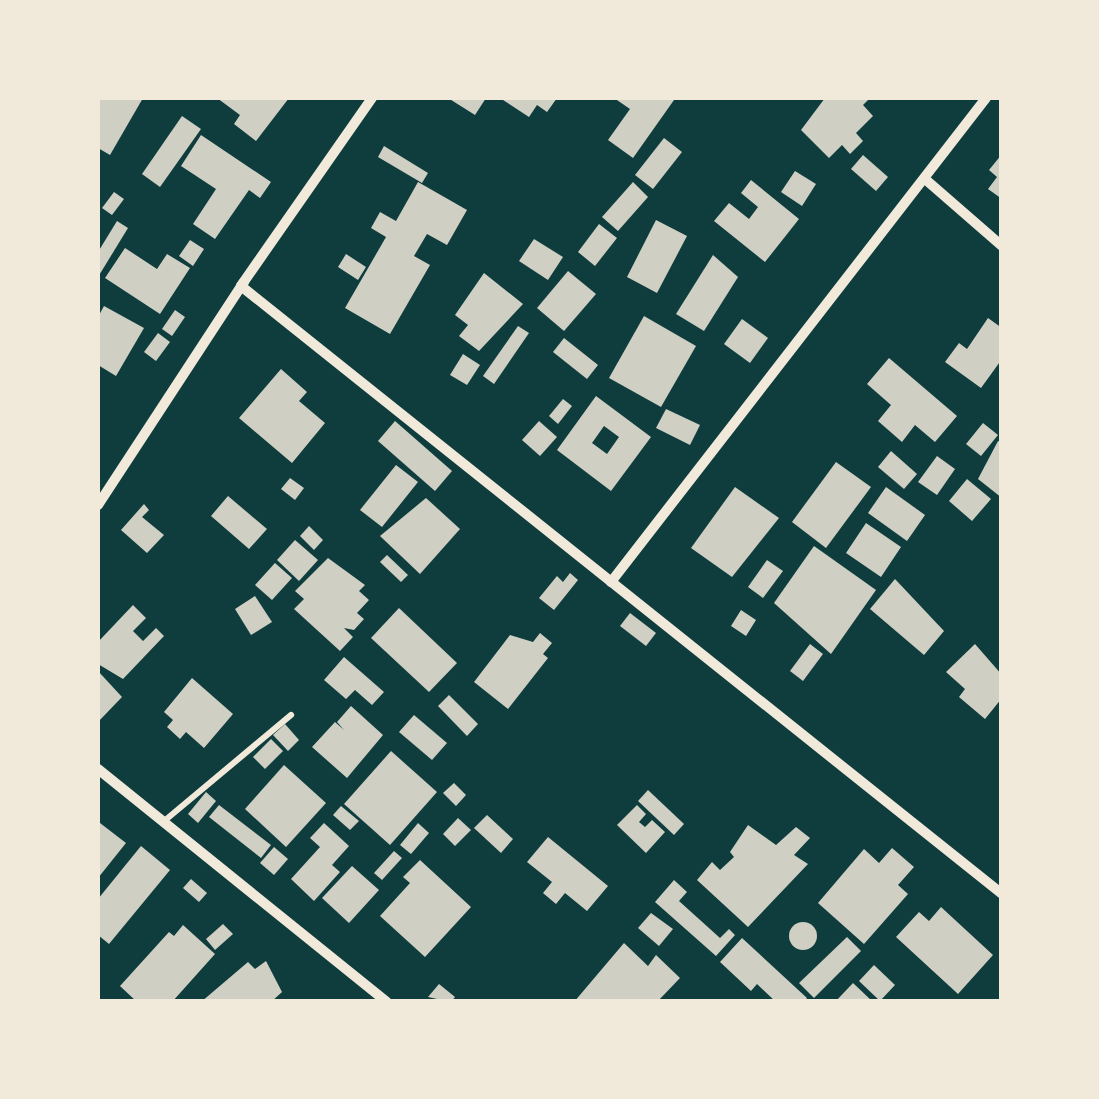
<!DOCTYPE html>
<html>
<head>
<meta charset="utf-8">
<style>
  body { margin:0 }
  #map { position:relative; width:1099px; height:1099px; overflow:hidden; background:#0f3d3e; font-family:"Public Sans",sans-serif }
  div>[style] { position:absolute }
  .building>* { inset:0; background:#cfcfc3 }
  .round { border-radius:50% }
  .service>* { height:6px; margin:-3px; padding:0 3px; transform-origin:3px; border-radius:3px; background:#f1e9da }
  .minor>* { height:10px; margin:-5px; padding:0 5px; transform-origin:5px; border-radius:5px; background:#f1e9da }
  span { translate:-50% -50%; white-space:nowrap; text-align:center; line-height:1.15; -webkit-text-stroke:8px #f1e9da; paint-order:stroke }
  .frame { position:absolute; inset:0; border:100px solid #f1e9da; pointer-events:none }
</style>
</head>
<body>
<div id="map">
  <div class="building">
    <i style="clip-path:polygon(98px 98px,143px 98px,110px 155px,98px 148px)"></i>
    <i style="clip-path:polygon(217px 98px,289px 98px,256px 141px,234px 124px,240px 115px)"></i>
    <i style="clip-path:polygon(448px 98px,486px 98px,475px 115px)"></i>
    <i style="clip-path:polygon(500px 98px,557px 98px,547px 112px,537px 105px,529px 117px)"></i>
    <i style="clip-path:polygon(614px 98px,674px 100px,633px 158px,608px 140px,630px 109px)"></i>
    <i style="clip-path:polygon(825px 98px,870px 98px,863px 105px,873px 116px,856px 133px,863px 141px,850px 154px,842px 145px,829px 158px,801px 130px)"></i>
    <i style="clip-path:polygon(182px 116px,201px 129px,160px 187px,142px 174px)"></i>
    <i style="clip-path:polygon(201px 135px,271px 182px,260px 198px,249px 190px,215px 239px,193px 224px,216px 189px,181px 166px)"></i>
    <i style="clip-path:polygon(664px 138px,682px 152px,653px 189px,635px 175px)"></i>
    <i style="clip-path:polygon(384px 146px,428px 173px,422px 183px,378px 157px)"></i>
    <i style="clip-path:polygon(1002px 154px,1002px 199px,988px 189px,997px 177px,989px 170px)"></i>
    <i style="clip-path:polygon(863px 155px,888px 177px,876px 191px,851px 169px)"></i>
    <i style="clip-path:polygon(795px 171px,816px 184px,802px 206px,781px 192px)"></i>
    <i style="clip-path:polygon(751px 180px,799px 219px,765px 262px,714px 221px,729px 203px,749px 219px,758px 207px,741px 193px)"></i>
    <i style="clip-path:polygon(418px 182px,467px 210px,447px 245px,427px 234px,414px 256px,430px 265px,390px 334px,345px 308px,386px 237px,371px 228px,380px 212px,396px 221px)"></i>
    <i style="clip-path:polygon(633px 182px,648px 197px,618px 231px,602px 217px)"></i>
    <i style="clip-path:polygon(114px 192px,124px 199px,112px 215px,102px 208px)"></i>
    <i style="clip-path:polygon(656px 220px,687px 236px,657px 293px,627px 277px)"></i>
    <i style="clip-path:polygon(117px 221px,128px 228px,98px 277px,98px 252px)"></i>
    <i style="clip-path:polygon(599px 224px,617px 238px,595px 266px,578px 252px)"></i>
    <i style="clip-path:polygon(534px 239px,563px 257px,548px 280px,519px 261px)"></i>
    <i style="clip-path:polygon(190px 240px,204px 249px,193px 266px,179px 256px)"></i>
    <i style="clip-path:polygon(125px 248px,157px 269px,167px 254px,190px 268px,160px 314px,105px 278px)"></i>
    <i style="clip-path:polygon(346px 254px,366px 267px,358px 280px,338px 267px)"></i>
    <i style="clip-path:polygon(713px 255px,738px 277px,704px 331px,676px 314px)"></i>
    <i style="clip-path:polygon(568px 271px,596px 294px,564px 331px,537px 308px)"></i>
    <i style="clip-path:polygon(484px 273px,523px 304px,479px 351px,459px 336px,468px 325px,455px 315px)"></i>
    <i style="clip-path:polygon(104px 306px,144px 328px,116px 376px,98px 365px,98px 317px)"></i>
    <i style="clip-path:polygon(175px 310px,185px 317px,172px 336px,162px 329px)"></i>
    <i style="clip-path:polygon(644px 316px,696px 346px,661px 407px,609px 378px)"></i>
    <i style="clip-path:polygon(988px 318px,1002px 328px,1002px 359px,981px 388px,945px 362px,959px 343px,967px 349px)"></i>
    <i style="clip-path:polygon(742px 319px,768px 338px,750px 363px,724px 344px)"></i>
    <i style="clip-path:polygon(518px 326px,529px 333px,494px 384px,483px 376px)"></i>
    <i style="clip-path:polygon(158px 333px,170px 342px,156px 361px,144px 352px)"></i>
    <i style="clip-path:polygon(564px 338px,598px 365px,587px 379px,553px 352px)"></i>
    <i style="clip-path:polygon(463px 354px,480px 365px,467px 385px,450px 375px)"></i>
    <i style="clip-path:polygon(889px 358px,957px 416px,935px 442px,915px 425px,902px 442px,878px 421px,891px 405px,867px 384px)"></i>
    <i style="clip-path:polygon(281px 369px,307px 392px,299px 401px,325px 423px,292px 463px,239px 418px)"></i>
    <i style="clip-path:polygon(evenodd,596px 396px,651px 437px,611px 491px,557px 450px,596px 396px,604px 426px,619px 437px,607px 454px,592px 443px,604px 426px)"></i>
    <i style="clip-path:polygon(563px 399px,572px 406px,558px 424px,549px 416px)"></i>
    <i style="clip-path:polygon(666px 409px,700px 425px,690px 445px,656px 428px)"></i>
    <i style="clip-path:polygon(395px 421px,452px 471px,435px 491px,378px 441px)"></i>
    <i style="clip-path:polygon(539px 421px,557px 437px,540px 456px,522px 440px)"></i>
    <i style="clip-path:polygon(983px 423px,998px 435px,981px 456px,966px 444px)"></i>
    <i style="clip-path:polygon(998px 441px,1002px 443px,1002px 498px,978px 479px)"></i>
    <i style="clip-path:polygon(891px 451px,917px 474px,904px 489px,878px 467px)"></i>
    <i style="clip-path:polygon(937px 456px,955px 469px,937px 495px,918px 482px)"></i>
    <i style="clip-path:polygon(836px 462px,871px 487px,826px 548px,792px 522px)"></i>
    <i style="clip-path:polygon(396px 465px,418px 482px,382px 527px,360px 510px)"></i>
    <i style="clip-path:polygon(290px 478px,304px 488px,295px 500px,281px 489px)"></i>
    <i style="clip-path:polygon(967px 479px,991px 499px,972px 521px,949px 501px)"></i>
    <i style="clip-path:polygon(735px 487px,779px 518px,732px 577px,691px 548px)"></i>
    <i style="clip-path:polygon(886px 487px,925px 515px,907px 541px,868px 513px)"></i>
    <i style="clip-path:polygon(228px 496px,267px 529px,249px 549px,211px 516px)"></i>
    <i style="clip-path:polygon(426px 498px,460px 529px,420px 574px,380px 536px)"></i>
    <i style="clip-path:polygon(144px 504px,149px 510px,142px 517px,164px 535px,147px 553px,121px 530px)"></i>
    <i style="clip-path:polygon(866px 523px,901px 547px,881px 577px,846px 553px)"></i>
    <i style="clip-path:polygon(309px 526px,323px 540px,314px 550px,300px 536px)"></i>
    <i style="clip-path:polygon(295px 540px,318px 560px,299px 581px,277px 560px)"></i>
    <i style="clip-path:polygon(814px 546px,876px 590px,831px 654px,774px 603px)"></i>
    <i style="clip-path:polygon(387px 555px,408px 575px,401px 582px,380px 562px)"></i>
    <i style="clip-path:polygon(328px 558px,365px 585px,359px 591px,369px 600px,357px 613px,364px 619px,354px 630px,344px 628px,353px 637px,340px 651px,294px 609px,304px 599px,295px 591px)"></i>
    <i style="clip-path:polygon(767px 560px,783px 571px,763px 598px,748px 587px)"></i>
    <i style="clip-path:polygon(275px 563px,292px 578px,272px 600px,255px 585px)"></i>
    <i style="clip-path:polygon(570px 573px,578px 580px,554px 610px,539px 598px,557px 576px,563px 582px)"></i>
    <i style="clip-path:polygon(895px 579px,944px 631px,924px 655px,870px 609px)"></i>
    <i style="clip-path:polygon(255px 596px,272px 622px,251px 635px,235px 609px)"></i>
    <i style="clip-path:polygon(133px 605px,146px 618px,133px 631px,143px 641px,156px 628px,164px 636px,123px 679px,98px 664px,98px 642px)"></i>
    <i style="clip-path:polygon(399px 608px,457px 663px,429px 692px,371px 638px)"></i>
    <i style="clip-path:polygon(741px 610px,756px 620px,746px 636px,731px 626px)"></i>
    <i style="clip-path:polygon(630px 613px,656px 633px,646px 646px,620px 626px)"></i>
    <i style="clip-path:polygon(540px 633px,552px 643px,543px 654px,548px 658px,508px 709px,474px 682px,510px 635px,533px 642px)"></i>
    <i style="clip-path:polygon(810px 644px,823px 654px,803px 681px,790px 671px)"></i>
    <i style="clip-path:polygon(975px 644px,1002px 675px,1002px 698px,985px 719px,959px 697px,965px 689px,946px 672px)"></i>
    <i style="clip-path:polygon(344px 657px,384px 692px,372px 705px,355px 690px,346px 699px,324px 680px)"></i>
    <i style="clip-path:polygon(98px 671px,122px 697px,98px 722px)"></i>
    <i style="clip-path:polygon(192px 678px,233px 714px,204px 748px,186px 732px,180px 739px,167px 727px,173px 720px,164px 712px)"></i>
    <i style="clip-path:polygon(449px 695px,478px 724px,467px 736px,438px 706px)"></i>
    <i style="clip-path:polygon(351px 706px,383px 735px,347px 778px,312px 747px,335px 722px,344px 730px,337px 722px)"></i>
    <i style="clip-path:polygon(414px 715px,447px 743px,432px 760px,399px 732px)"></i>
    <i style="clip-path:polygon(285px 724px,299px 740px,288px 751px,273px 735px)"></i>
    <i style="clip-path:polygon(271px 739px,283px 751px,265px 769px,253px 757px)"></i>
    <i style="clip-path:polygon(391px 751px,437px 792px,390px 845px,344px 804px)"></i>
    <i style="clip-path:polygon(284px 765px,326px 803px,286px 847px,245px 809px)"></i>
    <i style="clip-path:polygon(454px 783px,466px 795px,456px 806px,443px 793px)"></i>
    <i style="clip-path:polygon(648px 790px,684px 824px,674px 835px,638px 801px)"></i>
    <i style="clip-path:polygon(206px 792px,216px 801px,198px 823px,188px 814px)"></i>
    <i style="clip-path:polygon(219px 805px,271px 845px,261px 858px,209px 817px)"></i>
    <i style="clip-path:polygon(637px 805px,646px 814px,639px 822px,645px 827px,652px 820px,665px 832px,646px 853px,617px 825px)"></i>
    <i style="clip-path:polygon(341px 806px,359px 821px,350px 830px,333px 815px)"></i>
    <i style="clip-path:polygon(487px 815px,513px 839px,501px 853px,474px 828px)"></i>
    <i style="clip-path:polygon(458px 818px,471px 830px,455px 846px,443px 834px)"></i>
    <i style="clip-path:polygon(100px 823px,126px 843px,98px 878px,98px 825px)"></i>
    <i style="clip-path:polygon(324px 823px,349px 846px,332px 865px,340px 872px,314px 901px,291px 879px,320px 847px,310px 838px)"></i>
    <i style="clip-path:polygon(418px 823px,429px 833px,411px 854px,400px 845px)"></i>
    <i style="clip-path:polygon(748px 825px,776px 845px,796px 827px,810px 838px,794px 855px,808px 864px,748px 927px,697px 880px,712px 862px,720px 870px,734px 857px,730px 852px)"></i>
    <i style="clip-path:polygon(548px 837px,608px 886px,587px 911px,565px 893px,556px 904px,543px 893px,552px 882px,527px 862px)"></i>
    <i style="clip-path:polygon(141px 846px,170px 870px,109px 944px,98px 935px,98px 899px)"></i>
    <i style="clip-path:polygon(274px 847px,288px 859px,274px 875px,260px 863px)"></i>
    <i style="clip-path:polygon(892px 848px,914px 867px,898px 885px,908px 894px,864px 944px,818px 903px,864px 849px,879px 863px)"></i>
    <i style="clip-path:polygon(394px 851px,402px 858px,382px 880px,374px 873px)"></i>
    <i style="clip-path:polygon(420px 860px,471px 907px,425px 957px,380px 916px,410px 883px,403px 877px)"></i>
    <i style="clip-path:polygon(352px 866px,379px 890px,349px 923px,322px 898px)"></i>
    <i style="clip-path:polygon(191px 879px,207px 893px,199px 902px,183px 888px)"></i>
    <i style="clip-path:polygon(674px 880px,687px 892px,679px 901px,720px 938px,729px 929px,735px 935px,716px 956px,655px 902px)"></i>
    <i style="clip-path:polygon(941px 907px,993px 955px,958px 994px,896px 937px,919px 912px,929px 921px)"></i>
    <i style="clip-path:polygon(651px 913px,673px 929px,659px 946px,638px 928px)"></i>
    <i class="round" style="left:789px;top:922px;width:28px;height:28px"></i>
    <i style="clip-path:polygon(223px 924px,233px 934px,215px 950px,206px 939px)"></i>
    <i style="clip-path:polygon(183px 925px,215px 954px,172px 1002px,137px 1002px,120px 986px,169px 932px,174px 936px)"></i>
    <i style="clip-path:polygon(847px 937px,861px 951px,814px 998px,799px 983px)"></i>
    <i style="clip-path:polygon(742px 938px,807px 998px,804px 1002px,776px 1002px,757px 984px,751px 991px,720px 962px)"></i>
    <i style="clip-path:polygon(624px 943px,648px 966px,656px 955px,680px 978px,657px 1002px,574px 1002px)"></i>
    <i style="clip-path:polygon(266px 961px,282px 992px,271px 1002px,201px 1002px,248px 962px,255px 969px)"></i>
    <i style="clip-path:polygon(874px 965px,895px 985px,880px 1001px,859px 981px)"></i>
    <i style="clip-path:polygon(853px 983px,873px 1002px,835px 1002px)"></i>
    <i style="clip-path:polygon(439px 984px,455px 997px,451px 1002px,428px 997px)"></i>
  </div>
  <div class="service">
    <i style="left:163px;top:822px;width:167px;rotate:-39.9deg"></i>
  </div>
  <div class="minor">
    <i style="left:372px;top:98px;width:229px;rotate:124.9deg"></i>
    <i style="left:241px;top:286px;width:974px;rotate:38.62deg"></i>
    <i style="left:925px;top:179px;width:102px;rotate:41deg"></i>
    <i style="left:98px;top:505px;width:267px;rotate:-56.8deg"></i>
    <i style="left:611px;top:582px;width:612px;rotate:-52.23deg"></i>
    <i style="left:98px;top:769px;width:371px;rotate:38.9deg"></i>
  </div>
  <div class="frame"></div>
</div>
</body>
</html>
